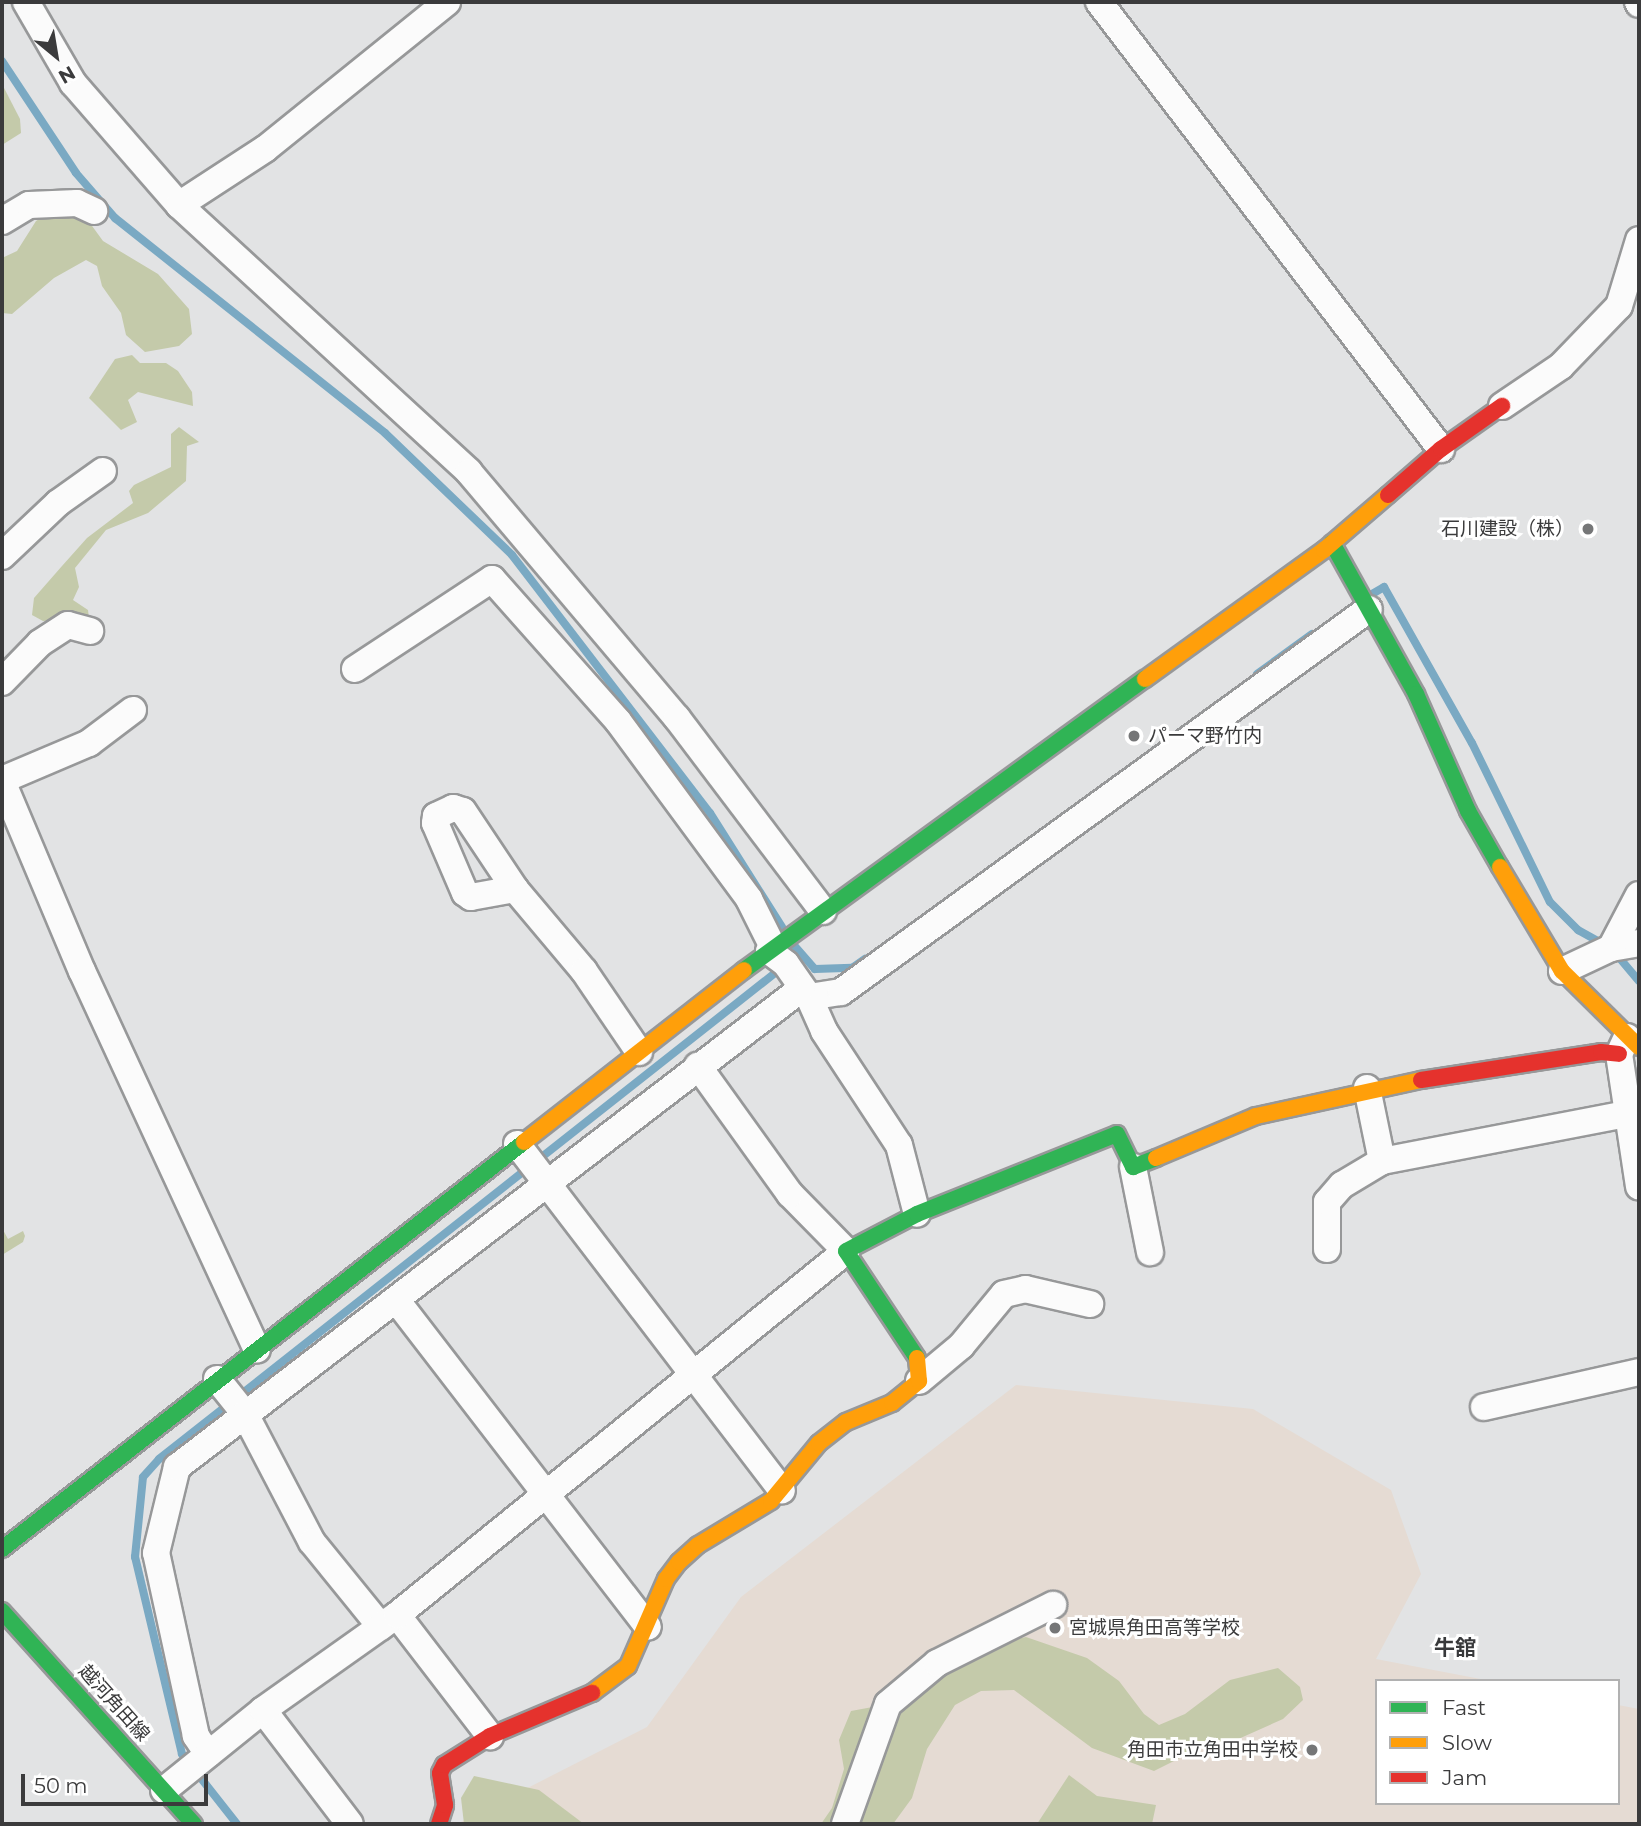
<!DOCTYPE html>
<html>
<head>
<meta charset="utf-8">
<style>
  body { margin:0 }
  #map { position:relative; width:1641px; height:1826px; overflow:hidden; background:#e2e3e4; font-family:Montserrat,"Noto Sans JP",sans-serif }
  div>[style] { position:absolute }
  .education>* { inset:0; background:#e5dbd3 }
  .green>* { inset:0; background:#c4caaa }
  .stream>* { height:8px; margin:-4px; padding:0 4px; transform-origin:4px; border-radius:4px; background:#7aa9c3 }
  .roads { filter:drop-shadow(2px 0 #979899) drop-shadow(-2px 0 #979899) drop-shadow(0 2px #979899) drop-shadow(0 -2px #979899) }
  .street>* { height:26px; margin:-13px; padding:0 13px; transform-origin:13px; border-radius:13px; background:#fbfbfb }
  .fast>* { height:16px; margin:-8px; padding:0 8px; transform-origin:8px; border-radius:8px; background:#30b455 }
  .slow>* { height:16px; margin:-8px; padding:0 8px; transform-origin:8px; border-radius:8px; background:#ff9f0a }
  .jam>* { height:16px; margin:-8px; padding:0 8px; transform-origin:8px; border-radius:8px; background:#e5322d }
  .dots>* { width:19px; height:19px; translate:-50% -50%; box-sizing:border-box; border:4px solid #fff; border-radius:50% }
  span { translate:-50% -50%; white-space:nowrap; text-align:center; line-height:1.15; -webkit-text-stroke:6px #fff; paint-order:stroke }
  .poi-label { font-size:19px; color:#3b3b3c }
  .right { translate:-100% -50%; text-align:right }
  .left { translate:0 -50%; text-align:left }
  .street-label { font-size:19px; color:#3b3b3c }
  .neighbourhood-label { font-size:21px; color:#38393b; font-weight:700 }
  .frame { position:absolute; inset:0; border:4px solid #3b3b3c; pointer-events:none }
  .legend { position:absolute; left:1375px; top:1679px; width:245px; height:126px; box-sizing:border-box; background:#fff; border:2px solid #b1b1b1; margin:0; padding:9px 12px; list-style:none; font-size:21px; color:#3b3b3c }
  .legend li { display:flex; align-items:center; gap:14px; height:35px }
  .legend b { width:35px; border:2px solid #b1b1b1 }
  .north { position:absolute; left:21px; top:21px; width:70px; height:70px; -webkit-text-stroke:5px #fff; paint-order:stroke; rotate:150deg; font-size:19px; font-weight:700; line-height:28px; text-align:center; color:#3b3b3c }
  .north::after { content:''; display:block; margin:auto; width:24px; height:32px; background:#3b3b3c; clip-path:polygon(50% 0,100% 100%,50% 72%,0 100%) }
  .scale { position:absolute; left:21px; top:1774px; width:187px; height:32px; box-sizing:border-box; border:4px solid #3b3b3c; border-top:0; padding-left:9px; font-size:21px; line-height:24px; white-space:nowrap; color:#3b3b3c; -webkit-text-stroke:5px #fff; paint-order:stroke }
</style>
</head>
<body>
<div id="map">
  <div class="education">
    <i style="clip-path:polygon(1016px 1385px,1253px 1409px,1391px 1490px,1421px 1574px,1376px 1659px,1491px 1681px,1377px 1681px,1377px 1803px,1618px 1803px,1618px 1705px,1639px 1709px,1639px 1824px,457px 1824px,647px 1727px,741px 1597px)"></i>
  </div>
  <div class="green">
    <i style="clip-path:polygon(2px 84px,20px 119px,21px 133px,2px 145px)"></i>
    <i style="clip-path:polygon(51px 212px,87px 219px,103px 241px,158px 274px,189px 309px,192px 334px,179px 346px,145px 352px,126px 335px,121px 313px,102px 286px,97px 266px,86px 260px,54px 278px,12px 314px,2px 313px,2px 258px,17px 251px,36px 221px)"></i>
    <i style="clip-path:polygon(132px 355px,140px 363px,166px 363px,178px 371px,192px 392px,193px 406px,138px 392px,128px 400px,137px 422px,121px 430px,89px 398px,115px 359px)"></i>
    <i style="clip-path:polygon(179px 427px,199px 442px,187px 446px,186px 481px,148px 513px,106px 530px,75px 568px,79px 587px,73px 600px,88px 610px,89px 618px,43px 621px,32px 615px,34px 598px,62px 566px,87px 538px,133px 503px,129px 491px,134px 485px,171px 467px,171px 434px)"></i>
    <i style="clip-path:polygon(2px 1228px,8px 1239px,23px 1231px,25px 1236px,23px 1242px,2px 1255px)"></i>
    <i style="clip-path:polygon(1026px 1637px,1087px 1658px,1119px 1681px,1144px 1714px,1159px 1725px,1185px 1714px,1230px 1680px,1278px 1668px,1300px 1687px,1303px 1700px,1283px 1719px,1227px 1744px,1202px 1747px,1154px 1771px,1092px 1748px,1014px 1690px,981px 1691px,955px 1705px,927px 1749px,912px 1798px,893px 1824px,821px 1824px,832px 1808px,844px 1769px,839px 1740px,851px 1711px,878px 1706px,893px 1715px,905px 1710px,927px 1683px,999px 1643px)"></i>
    <i style="clip-path:polygon(1069px 1775px,1097px 1796px,1156px 1805px,1152px 1824px,1037px 1824px)"></i>
    <i style="clip-path:polygon(474px 1776px,539px 1790px,584px 1824px,464px 1824px,461px 1798px)"></i>
  </div>
  <div class="stream">
    <i style="left:2px;top:61px;width:134px;rotate:56.5deg"></i>
    <i style="left:76px;top:173px;width:60px;rotate:49.1deg"></i>
    <i style="left:115px;top:218px;width:345px;rotate:38.5deg"></i>
    <i style="left:385px;top:433px;width:176px;rotate:43.8deg"></i>
    <i style="left:512px;top:555px;width:325px;rotate:52.5deg"></i>
    <i style="left:710px;top:813px;width:135px;rotate:57.7deg"></i>
    <i style="left:1372px;top:594px;width:14px;rotate:-30deg"></i>
    <i style="left:1384px;top:587px;width:179px;rotate:60.6deg"></i>
    <i style="left:1472px;top:743px;width:177px;rotate:63.9deg"></i>
    <i style="left:1550px;top:902px;width:40px;rotate:45deg"></i>
    <i style="left:1578px;top:930px;width:38px;rotate:29deg"></i>
    <i style="left:1611px;top:948px;width:43px;rotate:49.7deg"></i>
    <i style="left:1257px;top:674px;width:68px;rotate:-36deg"></i>
    <i style="left:793px;top:944px;width:33px;rotate:49deg"></i>
    <i style="left:815px;top:969px;width:37px;rotate:-2deg"></i>
    <i style="left:852px;top:968px;width:16px;rotate:-35deg"></i>
    <i style="left:237px;top:1824px;width:89px;rotate:-128.2deg"></i>
    <i style="left:182px;top:1754px;width:203px;rotate:-103.4deg"></i>
    <i style="left:135px;top:1557px;width:80px;rotate:-84.3deg"></i>
    <i style="left:143px;top:1477px;width:24px;rotate:-48deg"></i>
    <i style="left:159px;top:1459px;width:796px;rotate:-38.27deg"></i>
  </div>
  <div class="roads">
    <div class="street">
      <i style="left:26px;top:2px;width:94px;rotate:59.9deg"></i>
      <i style="left:73px;top:83px;width:162px;rotate:49deg"></i>
      <i style="left:179px;top:205px;width:394px;rotate:42.6deg"></i>
      <i style="left:469px;top:472px;width:322px;rotate:49.8deg"></i>
      <i style="left:677px;top:718px;width:242px;rotate:52.9deg"></i>
      <i style="left:1099px;top:2px;width:563px;rotate:52.58deg"></i>
      <i style="left:1638px;top:2px;width:2px;rotate:63deg"></i>
      <i style="left:179px;top:205px;width:103px;rotate:-33.1deg"></i>
      <i style="left:265px;top:149px;width:234px;rotate:-38.9deg"></i>
      <i style="left:2px;top:221px;width:31px;rotate:-31deg"></i>
      <i style="left:29px;top:205px;width:48px;rotate:-2.4deg"></i>
      <i style="left:77px;top:203px;width:19px;rotate:25deg"></i>
      <i style="left:1502px;top:406px;width:71px;rotate:-34.1deg"></i>
      <i style="left:1561px;top:366px;width:83px;rotate:-46deg"></i>
      <i style="left:1619px;top:306px;width:69px;rotate:-73.1deg"></i>
      <i style="left:2px;top:556px;width:77px;rotate:-43.4deg"></i>
      <i style="left:58px;top:503px;width:55px;rotate:-35.4deg"></i>
      <i style="left:355px;top:669px;width:164px;rotate:-33.3deg"></i>
      <i style="left:492px;top:579px;width:190px;rotate:48.4deg"></i>
      <i style="left:618px;top:721px;width:221px;rotate:53.6deg"></i>
      <i style="left:749px;top:899px;width:56px;rotate:63.4deg"></i>
      <i style="left:2px;top:682px;width:54px;rotate:-45.7deg"></i>
      <i style="left:40px;top:643px;width:33px;rotate:-33deg"></i>
      <i style="left:68px;top:625px;width:23px;rotate:15deg"></i>
      <i style="left:2px;top:780px;width:95px;rotate:-23deg"></i>
      <i style="left:89px;top:743px;width:55px;rotate:-36.9deg"></i>
      <i style="left:2px;top:781px;width:206px;rotate:67.2deg"></i>
      <i style="left:82px;top:971px;width:417px;rotate:65.2deg"></i>
      <i style="left:515px;top:889px;width:45px;rotate:169.7deg"></i>
      <i style="left:471px;top:897px;width:7px;rotate:-146deg"></i>
      <i style="left:465px;top:893px;width:76px;rotate:-113.2deg"></i>
      <i style="left:435px;top:823px;width:7px;rotate:-82deg"></i>
      <i style="left:436px;top:816px;width:19px;rotate:-25deg"></i>
      <i style="left:453px;top:808px;width:10px;rotate:17deg"></i>
      <i style="left:463px;top:811px;width:94px;rotate:56.3deg"></i>
      <i style="left:515px;top:889px;width:107px;rotate:49.9deg"></i>
      <i style="left:584px;top:971px;width:98px;rotate:55.8deg"></i>
      <i style="left:1611px;top:948px;width:28px;rotate:-10deg"></i>
      <i style="left:769px;top:951px;width:21px;rotate:37deg"></i>
      <i style="left:786px;top:964px;width:40px;rotate:55.1deg"></i>
      <i style="left:809px;top:997px;width:32px;rotate:-9deg"></i>
      <i style="left:841px;top:992px;width:652px;rotate:-35.96deg"></i>
      <i style="left:1562px;top:971px;width:54px;rotate:-25.1deg"></i>
      <i style="left:1611px;top:948px;width:60px;rotate:-62.2deg"></i>
      <i style="left:809px;top:997px;width:37px;rotate:66deg"></i>
      <i style="left:824px;top:1031px;width:136px;rotate:56.7deg"></i>
      <i style="left:899px;top:1145px;width:71px;rotate:75.4deg"></i>
      <i style="left:1627px;top:1037px;width:19px;rotate:115deg"></i>
      <i style="left:1619px;top:1054px;width:134px;rotate:81.4deg"></i>
      <i style="left:1367px;top:1088px;width:75px;rotate:78.4deg"></i>
      <i style="left:1382px;top:1161px;width:254px;rotate:-10.9deg"></i>
      <i style="left:517px;top:1144px;width:436px;rotate:52.6deg"></i>
      <i style="left:1133px;top:1167px;width:87px;rotate:78.7deg"></i>
      <i style="left:1327px;top:1249px;width:47px;rotate:-90deg"></i>
      <i style="left:1327px;top:1202px;width:23px;rotate:-49deg"></i>
      <i style="left:1342px;top:1185px;width:47px;rotate:-31deg"></i>
      <i style="left:397px;top:1301px;width:411px;rotate:52.4deg"></i>
      <i style="left:217px;top:1379px;width:45px;rotate:51.3deg"></i>
      <i style="left:245px;top:1414px;width:144px;rotate:62.4deg"></i>
      <i style="left:312px;top:1542px;width:109px;rotate:50.9deg"></i>
      <i style="left:919px;top:1381px;width:55px;rotate:-39.8deg"></i>
      <i style="left:961px;top:1346px;width:67px;rotate:-50.4deg"></i>
      <i style="left:1004px;top:1294px;width:22px;rotate:-13deg"></i>
      <i style="left:1025px;top:1289px;width:67px;rotate:13deg"></i>
      <i style="left:1484px;top:1407px;width:159px;rotate:-12.7deg"></i>
      <i style="left:397px;top:1615px;width:153px;rotate:52.5deg"></i>
      <i style="left:263px;top:1710px;width:143px;rotate:52.7deg"></i>
      <i style="left:208px;top:1754px;width:22px;rotate:-124deg"></i>
      <i style="left:196px;top:1736px;width:187px;rotate:-102.3deg"></i>
      <i style="left:156px;top:1553px;width:89px;rotate:-76.3deg"></i>
      <i style="left:177px;top:1467px;width:786px;rotate:-37.45deg"></i>
      <i style="left:164px;top:1790px;width:127px;rotate:-38.9deg"></i>
      <i style="left:263px;top:1710px;width:164px;rotate:-35.3deg"></i>
      <i style="left:397px;top:1615px;width:578px;rotate:-39.03deg"></i>
      <i style="left:846px;top:1251px;width:80px;rotate:-134.5deg"></i>
      <i style="left:790px;top:1194px;width:158px;rotate:-125.7deg"></i>
      <i style="left:845px;top:1824px;width:127px;rotate:-70.3deg"></i>
      <i style="left:888px;top:1704px;width:64px;rotate:-39.9deg"></i>
      <i style="left:937px;top:1663px;width:130px;rotate:-26.6deg"></i>
    </div>
    <div class="fast">
      <i style="left:1332px;top:543px;width:173px;rotate:60.9deg"></i>
      <i style="left:1416px;top:694px;width:128px;rotate:66deg"></i>
      <i style="left:1468px;top:811px;width:64px;rotate:60.3deg"></i>
      <i style="left:744px;top:970px;width:495px;rotate:-36deg"></i>
      <i style="left:917px;top:1358px;width:128px;rotate:-123.6deg"></i>
      <i style="left:846px;top:1251px;width:80px;rotate:-27.5deg"></i>
      <i style="left:917px;top:1214px;width:215px;rotate:-21.8deg"></i>
      <i style="left:1117px;top:1134px;width:37px;rotate:64deg"></i>
      <i style="left:1133px;top:1167px;width:25px;rotate:-21deg"></i>
      <i style="left:2px;top:1549px;width:662px;rotate:-37.94deg"></i>
      <i style="left:2px;top:1611px;width:287px;rotate:48deg"></i>
    </div>
    <div class="slow">
      <i style="left:1145px;top:679px;width:221px;rotate:-35.8deg"></i>
      <i style="left:1324px;top:550px;width:84px;rotate:-40.7deg"></i>
      <i style="left:1500px;top:867px;width:121px;rotate:59.2deg"></i>
      <i style="left:1562px;top:971px;width:108px;rotate:44.6deg"></i>
      <i style="left:524px;top:1142px;width:279px;rotate:-38deg"></i>
      <i style="left:1156px;top:1158px;width:108px;rotate:-22.8deg"></i>
      <i style="left:1256px;top:1116px;width:169px;rotate:-12.3deg"></i>
      <i style="left:592px;top:1693px;width:45px;rotate:-36.9deg"></i>
      <i style="left:628px;top:1666px;width:95px;rotate:-66.4deg"></i>
      <i style="left:666px;top:1579px;width:21px;rotate:-53deg"></i>
      <i style="left:679px;top:1562px;width:25px;rotate:-42deg"></i>
      <i style="left:698px;top:1545px;width:85px;rotate:-31.1deg"></i>
      <i style="left:771px;top:1501px;width:75px;rotate:-50.4deg"></i>
      <i style="left:819px;top:1443px;width:34px;rotate:-38deg"></i>
      <i style="left:846px;top:1422px;width:50px;rotate:-22.4deg"></i>
      <i style="left:892px;top:1403px;width:35px;rotate:-39deg"></i>
      <i style="left:919px;top:1381px;width:23px;rotate:-95deg"></i>
    </div>
    <div class="jam">
      <i style="left:1388px;top:495px;width:70px;rotate:-41deg"></i>
      <i style="left:1441px;top:449px;width:75px;rotate:-35.2deg"></i>
      <i style="left:1421px;top:1080px;width:182px;rotate:-8.8deg"></i>
      <i style="left:1601px;top:1052px;width:18px;rotate:6deg"></i>
      <i style="left:439px;top:1824px;width:20px;rotate:-72deg"></i>
      <i style="left:445px;top:1805px;width:32px;rotate:-99deg"></i>
      <i style="left:440px;top:1773px;width:9px;rotate:-63deg"></i>
      <i style="left:444px;top:1765px;width:54px;rotate:-32.2deg"></i>
      <i style="left:490px;top:1736px;width:111px;rotate:-22.9deg"></i>
    </div>
  </div>
  <div class="dots">
    <i style="left:1588px;top:529px;background:#757677"></i>
    <i style="left:1134px;top:736px;background:#757677"></i>
    <i style="left:1055px;top:1628px;background:#757677"></i>
    <i style="left:1312px;top:1750px;background:#757677"></i>
  </div>
  <div class="poi-label">
    <span class="right" style="left:1574px;top:529px">石川建設（株）</span>
    <span class="left" style="left:1148px;top:736px">パーマ野竹内</span>
    <span class="left" style="left:1069px;top:1628px">宮城県角田高等学校</span>
    <span class="right" style="left:1298px;top:1750px">角田市立角田中学校</span>
  </div>
  <div class="street-label">
    <span style="left:114px;top:1703px;rotate:48deg">越河角田線</span>
  </div>
  <div class="neighbourhood-label">
    <span style="left:1455px;top:1648px">牛舘</span>
  </div>
  <div class="frame"></div>
  <ul class="legend">
  <li><b style="height:9px;background:#30b455"></b>Fast</li>
  <li><b style="height:9px;background:#ff9f0a"></b>Slow</li>
  <li><b style="height:9px;background:#e5322d"></b>Jam</li>
  </ul>
  <div class="north">N</div>
  <div class="scale">50 m</div>
</div>
</body>
</html>
